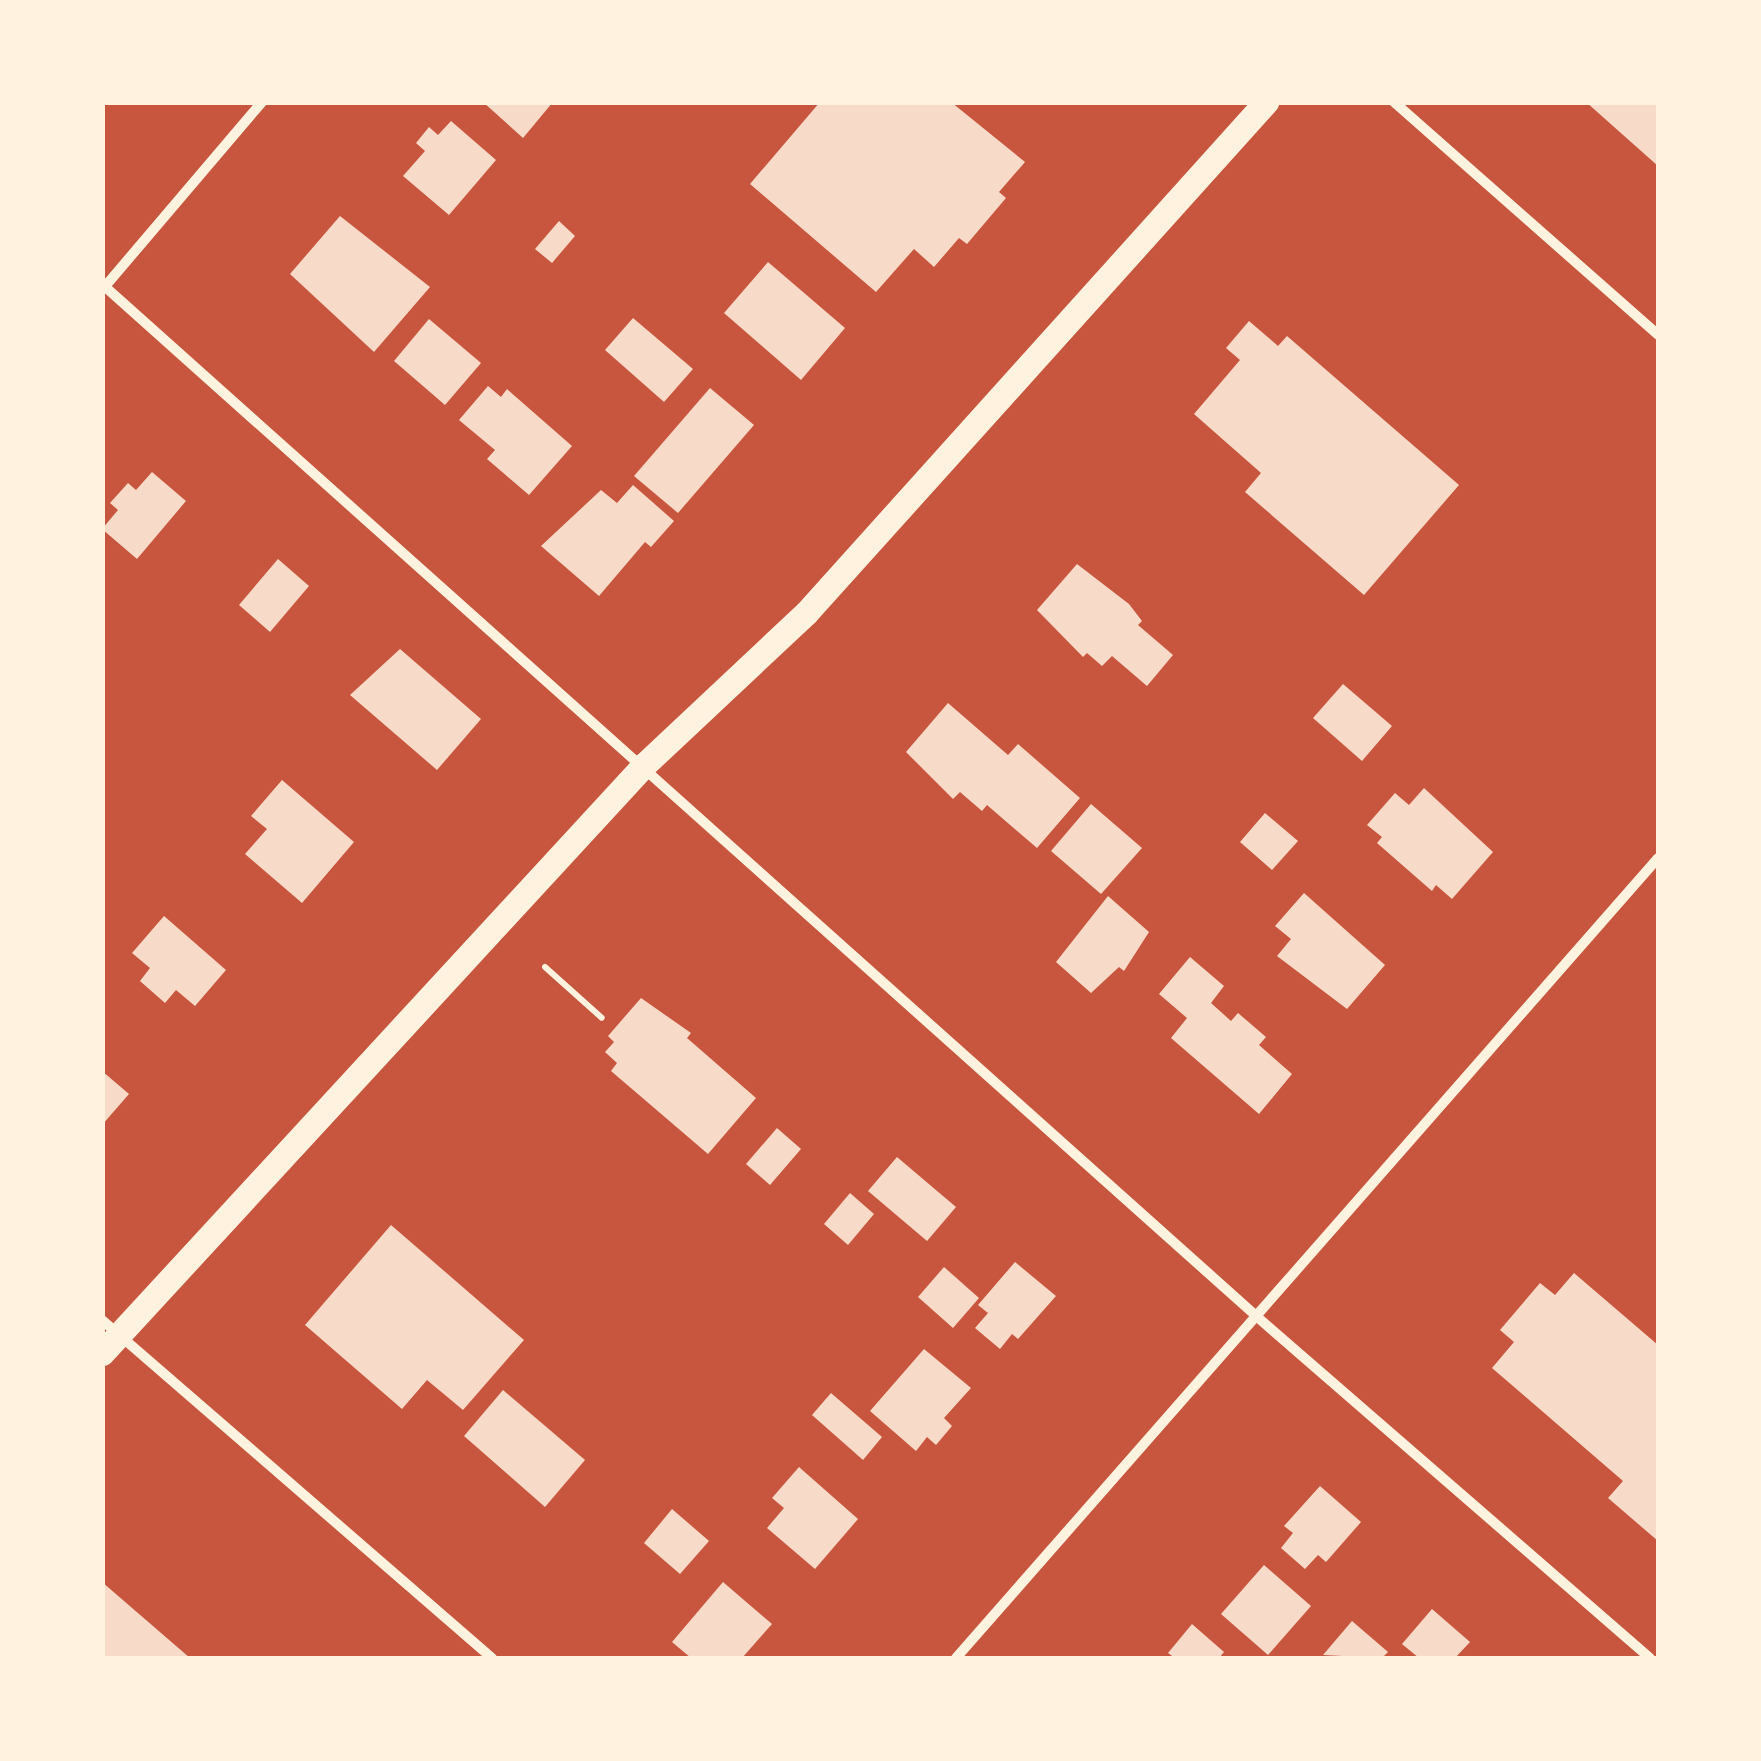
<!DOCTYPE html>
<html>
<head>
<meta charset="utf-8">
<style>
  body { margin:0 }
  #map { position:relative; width:1761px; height:1761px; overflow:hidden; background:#c8553d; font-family:Overpass,sans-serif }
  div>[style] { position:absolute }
  .building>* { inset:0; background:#f7dbc8 }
  .path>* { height:6px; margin:-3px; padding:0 3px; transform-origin:3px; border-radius:3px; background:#fff3e0 }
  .minor>* { height:10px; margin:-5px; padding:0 5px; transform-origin:5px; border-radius:5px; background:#fff3e0 }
  .primary>* { height:25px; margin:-12.5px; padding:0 12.5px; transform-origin:12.5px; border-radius:12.5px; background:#fff3e0 }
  span { translate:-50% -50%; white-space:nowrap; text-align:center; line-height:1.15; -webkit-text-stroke:10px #fff3e0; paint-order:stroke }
  .frame { position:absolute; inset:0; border:105px solid #fff3e0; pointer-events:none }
</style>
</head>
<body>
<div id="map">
  <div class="building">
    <i style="clip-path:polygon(483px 102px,553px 102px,523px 138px)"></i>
    <i style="clip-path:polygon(820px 102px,951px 102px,1025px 162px,999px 192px,1006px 198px,967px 244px,959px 238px,934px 267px,914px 249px,876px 292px,750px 184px)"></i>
    <i style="clip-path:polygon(1586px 102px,1658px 102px,1658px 166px)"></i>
    <i style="clip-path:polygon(451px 121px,496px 160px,449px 215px,403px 176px,425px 151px,416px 143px,429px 127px,438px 135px)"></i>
    <i style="clip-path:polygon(340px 216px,430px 287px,374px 352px,290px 274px)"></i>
    <i style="clip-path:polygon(559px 221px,575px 236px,552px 263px,535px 249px)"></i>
    <i style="clip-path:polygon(768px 262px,845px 328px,801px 380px,724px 313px)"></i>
    <i style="clip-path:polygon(633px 318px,693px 369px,664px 402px,605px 350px)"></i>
    <i style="clip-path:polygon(429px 319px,481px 363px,445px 405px,394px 361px)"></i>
    <i style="clip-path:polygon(1249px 321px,1278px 346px,1287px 336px,1459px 485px,1364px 595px,1245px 492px,1261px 473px,1194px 414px,1240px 360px,1226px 348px)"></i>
    <i style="clip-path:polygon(488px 386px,501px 397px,507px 389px,572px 446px,529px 495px,487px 459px,495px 450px,459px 420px)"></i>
    <i style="clip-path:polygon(710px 388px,754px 425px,678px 513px,634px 476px)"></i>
    <i style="clip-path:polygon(152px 472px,186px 501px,137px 559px,102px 529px,118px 510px,110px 503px,128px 483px,136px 490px)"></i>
    <i style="clip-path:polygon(633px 485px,674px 521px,651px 547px,645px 542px,599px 596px,541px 546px,601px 490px,617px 503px)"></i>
    <i style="clip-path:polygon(278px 559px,309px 586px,270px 632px,239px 605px)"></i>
    <i style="clip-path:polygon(1077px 564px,1129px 604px,1142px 621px,1138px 625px,1173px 655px,1147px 686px,1112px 656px,1102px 666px,1087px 653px,1083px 657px,1037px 610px)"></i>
    <i style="clip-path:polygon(400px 649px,481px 719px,437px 770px,350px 695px)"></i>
    <i style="clip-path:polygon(1343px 684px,1392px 726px,1362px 761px,1313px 718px)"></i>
    <i style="clip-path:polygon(948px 703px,1008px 755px,1018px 744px,1080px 798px,1037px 848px,987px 805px,982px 811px,960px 792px,953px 799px,906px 752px)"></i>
    <i style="clip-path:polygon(282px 780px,354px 842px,302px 903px,245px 854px,267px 829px,251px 816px)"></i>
    <i style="clip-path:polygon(1424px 788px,1493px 852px,1452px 899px,1436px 885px,1432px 891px,1377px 843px,1382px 837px,1367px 825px,1395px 793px,1409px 805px)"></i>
    <i style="clip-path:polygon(1091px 804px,1142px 848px,1101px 894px,1051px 851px)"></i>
    <i style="clip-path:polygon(1265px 813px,1298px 841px,1272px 870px,1240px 842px)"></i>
    <i style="clip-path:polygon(1304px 893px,1385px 965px,1347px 1009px,1277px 956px,1291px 939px,1275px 926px)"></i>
    <i style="clip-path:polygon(1108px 896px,1149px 932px,1124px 971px,1119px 967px,1091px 993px,1056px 962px)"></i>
    <i style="clip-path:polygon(164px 916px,226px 970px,195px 1006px,176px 990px,165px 1003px,140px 981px,150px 968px,132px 953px)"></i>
    <i style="clip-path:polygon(1190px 957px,1224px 986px,1211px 1003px,1231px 1021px,1238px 1013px,1266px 1037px,1259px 1045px,1292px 1074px,1259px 1114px,1171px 1038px,1187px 1018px,1159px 994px)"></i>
    <i style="clip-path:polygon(641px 998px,691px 1033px,687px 1038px,756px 1098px,708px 1154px,611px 1071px,617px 1063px,605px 1052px,614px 1042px,608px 1036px)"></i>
    <i style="clip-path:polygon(102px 1071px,129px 1094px,102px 1125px)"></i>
    <i style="clip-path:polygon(777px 1128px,801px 1149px,770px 1185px,746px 1164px)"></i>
    <i style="clip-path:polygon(897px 1157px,956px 1207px,927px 1241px,868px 1191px)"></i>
    <i style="clip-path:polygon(850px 1193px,874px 1214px,848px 1245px,824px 1224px)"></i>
    <i style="clip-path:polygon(391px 1225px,524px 1340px,463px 1410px,427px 1380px,402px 1409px,305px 1325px)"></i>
    <i style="clip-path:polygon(1015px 1262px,1056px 1296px,1018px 1339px,1012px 1334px,1000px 1349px,975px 1328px,988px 1313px,978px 1305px)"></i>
    <i style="clip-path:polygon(944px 1267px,979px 1298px,953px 1328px,918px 1297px)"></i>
    <i style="clip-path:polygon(1574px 1273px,1658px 1345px,1658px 1541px,1608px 1498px,1623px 1481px,1492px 1368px,1514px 1342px,1500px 1330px,1540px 1283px,1555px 1295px)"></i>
    <i style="clip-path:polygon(924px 1349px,971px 1388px,944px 1418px,952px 1426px,936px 1445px,927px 1437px,916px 1451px,870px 1411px)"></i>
    <i style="clip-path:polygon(503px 1390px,585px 1460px,545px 1507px,464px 1436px)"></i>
    <i style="clip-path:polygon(831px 1393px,882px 1437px,863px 1460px,812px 1415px)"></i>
    <i style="clip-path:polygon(799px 1467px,858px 1519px,815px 1569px,767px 1528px,784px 1508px,772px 1498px)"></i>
    <i style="clip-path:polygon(1320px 1486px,1361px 1522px,1326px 1562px,1318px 1555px,1305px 1569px,1281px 1548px,1293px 1533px,1284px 1526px)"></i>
    <i style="clip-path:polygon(672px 1509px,709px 1541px,680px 1574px,644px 1543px)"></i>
    <i style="clip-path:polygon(1264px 1565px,1311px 1606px,1268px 1655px,1221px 1614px)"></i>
    <i style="clip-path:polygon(102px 1582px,190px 1658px,102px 1658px)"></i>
    <i style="clip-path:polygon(723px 1582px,772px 1624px,742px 1658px,691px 1658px,672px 1642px)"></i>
    <i style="clip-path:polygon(1432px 1609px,1470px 1642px,1455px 1658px,1419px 1658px,1402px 1644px)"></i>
    <i style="clip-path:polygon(1352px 1621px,1388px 1652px,1382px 1658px,1323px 1655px)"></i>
    <i style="clip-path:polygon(1192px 1624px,1224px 1652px,1219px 1658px,1175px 1658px,1168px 1653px)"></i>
  </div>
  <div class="path">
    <i style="left:545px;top:967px;width:76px;rotate:41.8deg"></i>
  </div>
  <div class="minor">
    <i style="left:1394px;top:102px;width:352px;rotate:41.4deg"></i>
    <i style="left:102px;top:284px;width:1547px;rotate:41.8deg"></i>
    <i style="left:1255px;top:1315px;width:523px;rotate:40.97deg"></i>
    <i style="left:102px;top:290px;width:247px;rotate:-49.6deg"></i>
    <i style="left:102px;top:1320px;width:516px;rotate:40.91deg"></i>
    <i style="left:956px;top:1658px;width:1064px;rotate:-48.73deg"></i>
  </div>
  <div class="primary">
    <i style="left:102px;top:1353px;width:800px;rotate:-47.33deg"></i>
    <i style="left:644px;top:765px;width:222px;rotate:-43.2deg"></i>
    <i style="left:806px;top:613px;width:688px;rotate:-48.01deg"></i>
  </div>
  <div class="frame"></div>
</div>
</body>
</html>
